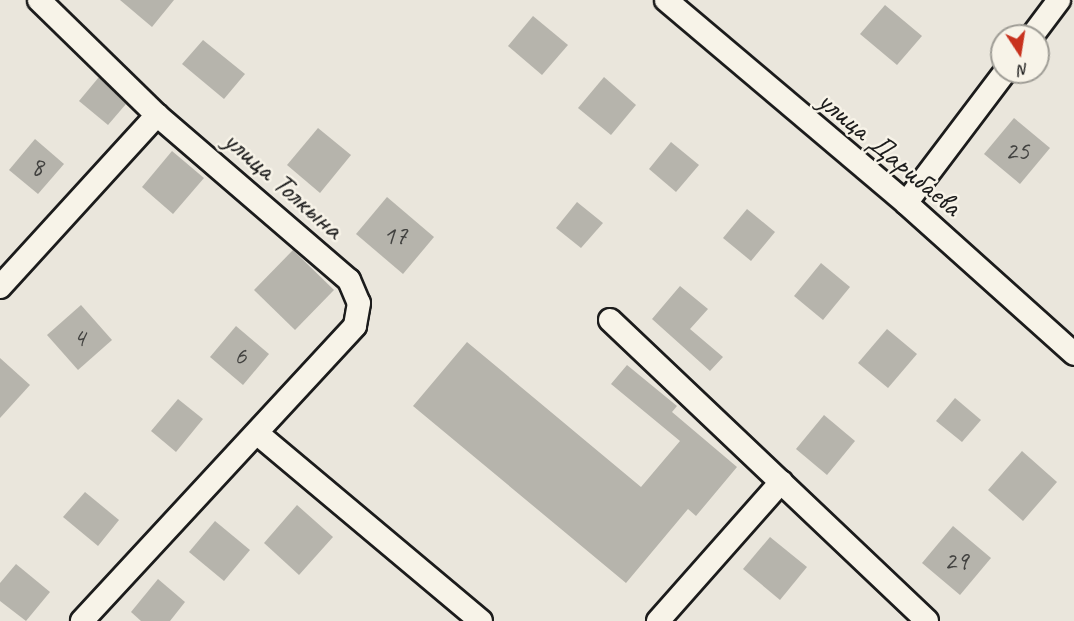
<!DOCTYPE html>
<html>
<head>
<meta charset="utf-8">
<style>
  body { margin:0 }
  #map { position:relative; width:1074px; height:621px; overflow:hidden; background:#eae6dc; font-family:Caveat,sans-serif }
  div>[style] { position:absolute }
  .building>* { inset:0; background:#b6b4ac }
  .roads { filter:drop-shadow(2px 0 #1c1c1c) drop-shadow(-2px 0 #1c1c1c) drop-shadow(0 2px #1c1c1c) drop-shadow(0 -2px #1c1c1c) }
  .minor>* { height:22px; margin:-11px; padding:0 11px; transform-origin:11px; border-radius:11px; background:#f7f3e8 }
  span { translate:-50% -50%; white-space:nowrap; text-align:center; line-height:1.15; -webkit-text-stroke:5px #f7f3e8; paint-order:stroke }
  .number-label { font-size:27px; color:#424240 }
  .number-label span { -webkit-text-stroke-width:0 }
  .street-label { font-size:30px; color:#1c1c1c }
  .north { position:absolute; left:990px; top:24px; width:60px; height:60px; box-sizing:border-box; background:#f7f3e8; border:2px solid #9f9d96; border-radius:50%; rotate:168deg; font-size:16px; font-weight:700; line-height:24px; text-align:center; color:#1c1c1c }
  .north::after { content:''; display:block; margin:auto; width:21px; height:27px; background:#c8321e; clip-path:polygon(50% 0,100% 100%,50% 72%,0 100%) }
</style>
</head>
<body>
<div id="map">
  <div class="building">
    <i style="clip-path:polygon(120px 0,174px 0,152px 27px)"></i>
    <i style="clip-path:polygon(885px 5px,922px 36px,897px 65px,860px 34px)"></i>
    <i style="clip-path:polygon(533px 16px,568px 45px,542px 75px,508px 46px)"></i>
    <i style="clip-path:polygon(203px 40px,245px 74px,224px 99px,182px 64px)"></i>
    <i style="clip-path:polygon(99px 77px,126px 104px,108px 125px,79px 101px)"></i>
    <i style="clip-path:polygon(604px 77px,636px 105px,611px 135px,578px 108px)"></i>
    <i style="clip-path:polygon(1014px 118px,1050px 148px,1020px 184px,984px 154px)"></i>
    <i style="clip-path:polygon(318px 128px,351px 155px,320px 193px,287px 165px)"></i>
    <i style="clip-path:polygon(35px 139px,64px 164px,38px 194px,9px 170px)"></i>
    <i style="clip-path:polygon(671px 142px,699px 165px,676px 192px,649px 169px)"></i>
    <i style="clip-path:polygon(172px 151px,204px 178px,173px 214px,142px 187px)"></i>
    <i style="clip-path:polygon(387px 197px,434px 237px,403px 274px,356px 234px)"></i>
    <i style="clip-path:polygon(577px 202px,603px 223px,581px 248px,556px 228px)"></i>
    <i style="clip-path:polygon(747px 209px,775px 232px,751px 261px,723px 238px)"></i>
    <i style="clip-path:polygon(293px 250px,334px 290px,295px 330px,254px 290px)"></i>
    <i style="clip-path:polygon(821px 263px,850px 287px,823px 320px,794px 296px)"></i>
    <i style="clip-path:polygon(680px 286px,708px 309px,690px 329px,723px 357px,710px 371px,652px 319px)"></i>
    <i style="clip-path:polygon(81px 305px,112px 340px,78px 370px,47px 335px)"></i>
    <i style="clip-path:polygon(236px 326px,269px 354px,243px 385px,210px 357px)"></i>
    <i style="clip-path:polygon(887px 329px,917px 354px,888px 388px,858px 363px)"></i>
    <i style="clip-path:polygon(467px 342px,641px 487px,680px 441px,611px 384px,627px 365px,677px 406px,672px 412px,737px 467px,696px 516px,688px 509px,626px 583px,413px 406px)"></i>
    <i style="clip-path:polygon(0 358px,30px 385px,0 418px)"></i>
    <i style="clip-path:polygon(955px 398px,981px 420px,962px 442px,936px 421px)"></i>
    <i style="clip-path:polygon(178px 399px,203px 419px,176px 452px,151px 431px)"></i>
    <i style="clip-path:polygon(824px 415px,855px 441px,827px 475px,796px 449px)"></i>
    <i style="clip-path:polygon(1022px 451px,1057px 482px,1023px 521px,988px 490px)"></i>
    <i style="clip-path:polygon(85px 492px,119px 520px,98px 546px,63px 517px)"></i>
    <i style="clip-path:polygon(297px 505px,333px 537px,299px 575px,264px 543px)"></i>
    <i style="clip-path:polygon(215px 521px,250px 550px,224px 581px,189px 552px)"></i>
    <i style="clip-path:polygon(953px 526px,991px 558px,960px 595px,922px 563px)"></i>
    <i style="clip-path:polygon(770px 537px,807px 567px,780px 600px,743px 569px)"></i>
    <i style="clip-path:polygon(16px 564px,50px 592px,26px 621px,0 601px,0 583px)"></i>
    <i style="clip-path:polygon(158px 579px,185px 602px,170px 621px,141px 621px,131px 612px)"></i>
  </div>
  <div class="roads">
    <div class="minor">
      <i style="left:39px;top:0;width:165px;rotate:44.3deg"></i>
      <i style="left:157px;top:115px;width:253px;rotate:40.7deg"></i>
      <i style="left:349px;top:280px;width:25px;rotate:67deg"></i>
      <i style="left:359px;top:303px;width:23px;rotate:100deg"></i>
      <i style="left:355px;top:326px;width:402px;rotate:132.8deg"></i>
      <i style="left:666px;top:0;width:314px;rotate:40.2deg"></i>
      <i style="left:906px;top:203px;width:226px;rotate:41.9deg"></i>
      <i style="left:1032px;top:36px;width:45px;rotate:-53.1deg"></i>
      <i style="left:906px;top:203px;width:164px;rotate:-52.9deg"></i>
      <i style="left:0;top:287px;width:233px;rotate:-47.6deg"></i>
      <i style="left:610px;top:320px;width:437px;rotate:43.5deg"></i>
      <i style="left:258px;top:434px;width:291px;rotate:40deg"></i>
      <i style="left:658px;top:621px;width:186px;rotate:-48.5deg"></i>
    </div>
  </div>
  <div class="number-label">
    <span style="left:1017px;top:151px">25</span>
    <span style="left:37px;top:167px">8</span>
    <span style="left:395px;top:236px">17</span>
    <span style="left:79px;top:338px">4</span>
    <span style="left:240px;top:356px">6</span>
    <span style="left:956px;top:561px">29</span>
  </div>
  <div class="street-label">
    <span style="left:890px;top:153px;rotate:40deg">улица Дарибаева</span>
    <span style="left:284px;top:184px;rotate:41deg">улица Толкына</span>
  </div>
  <div class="north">N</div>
</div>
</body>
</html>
